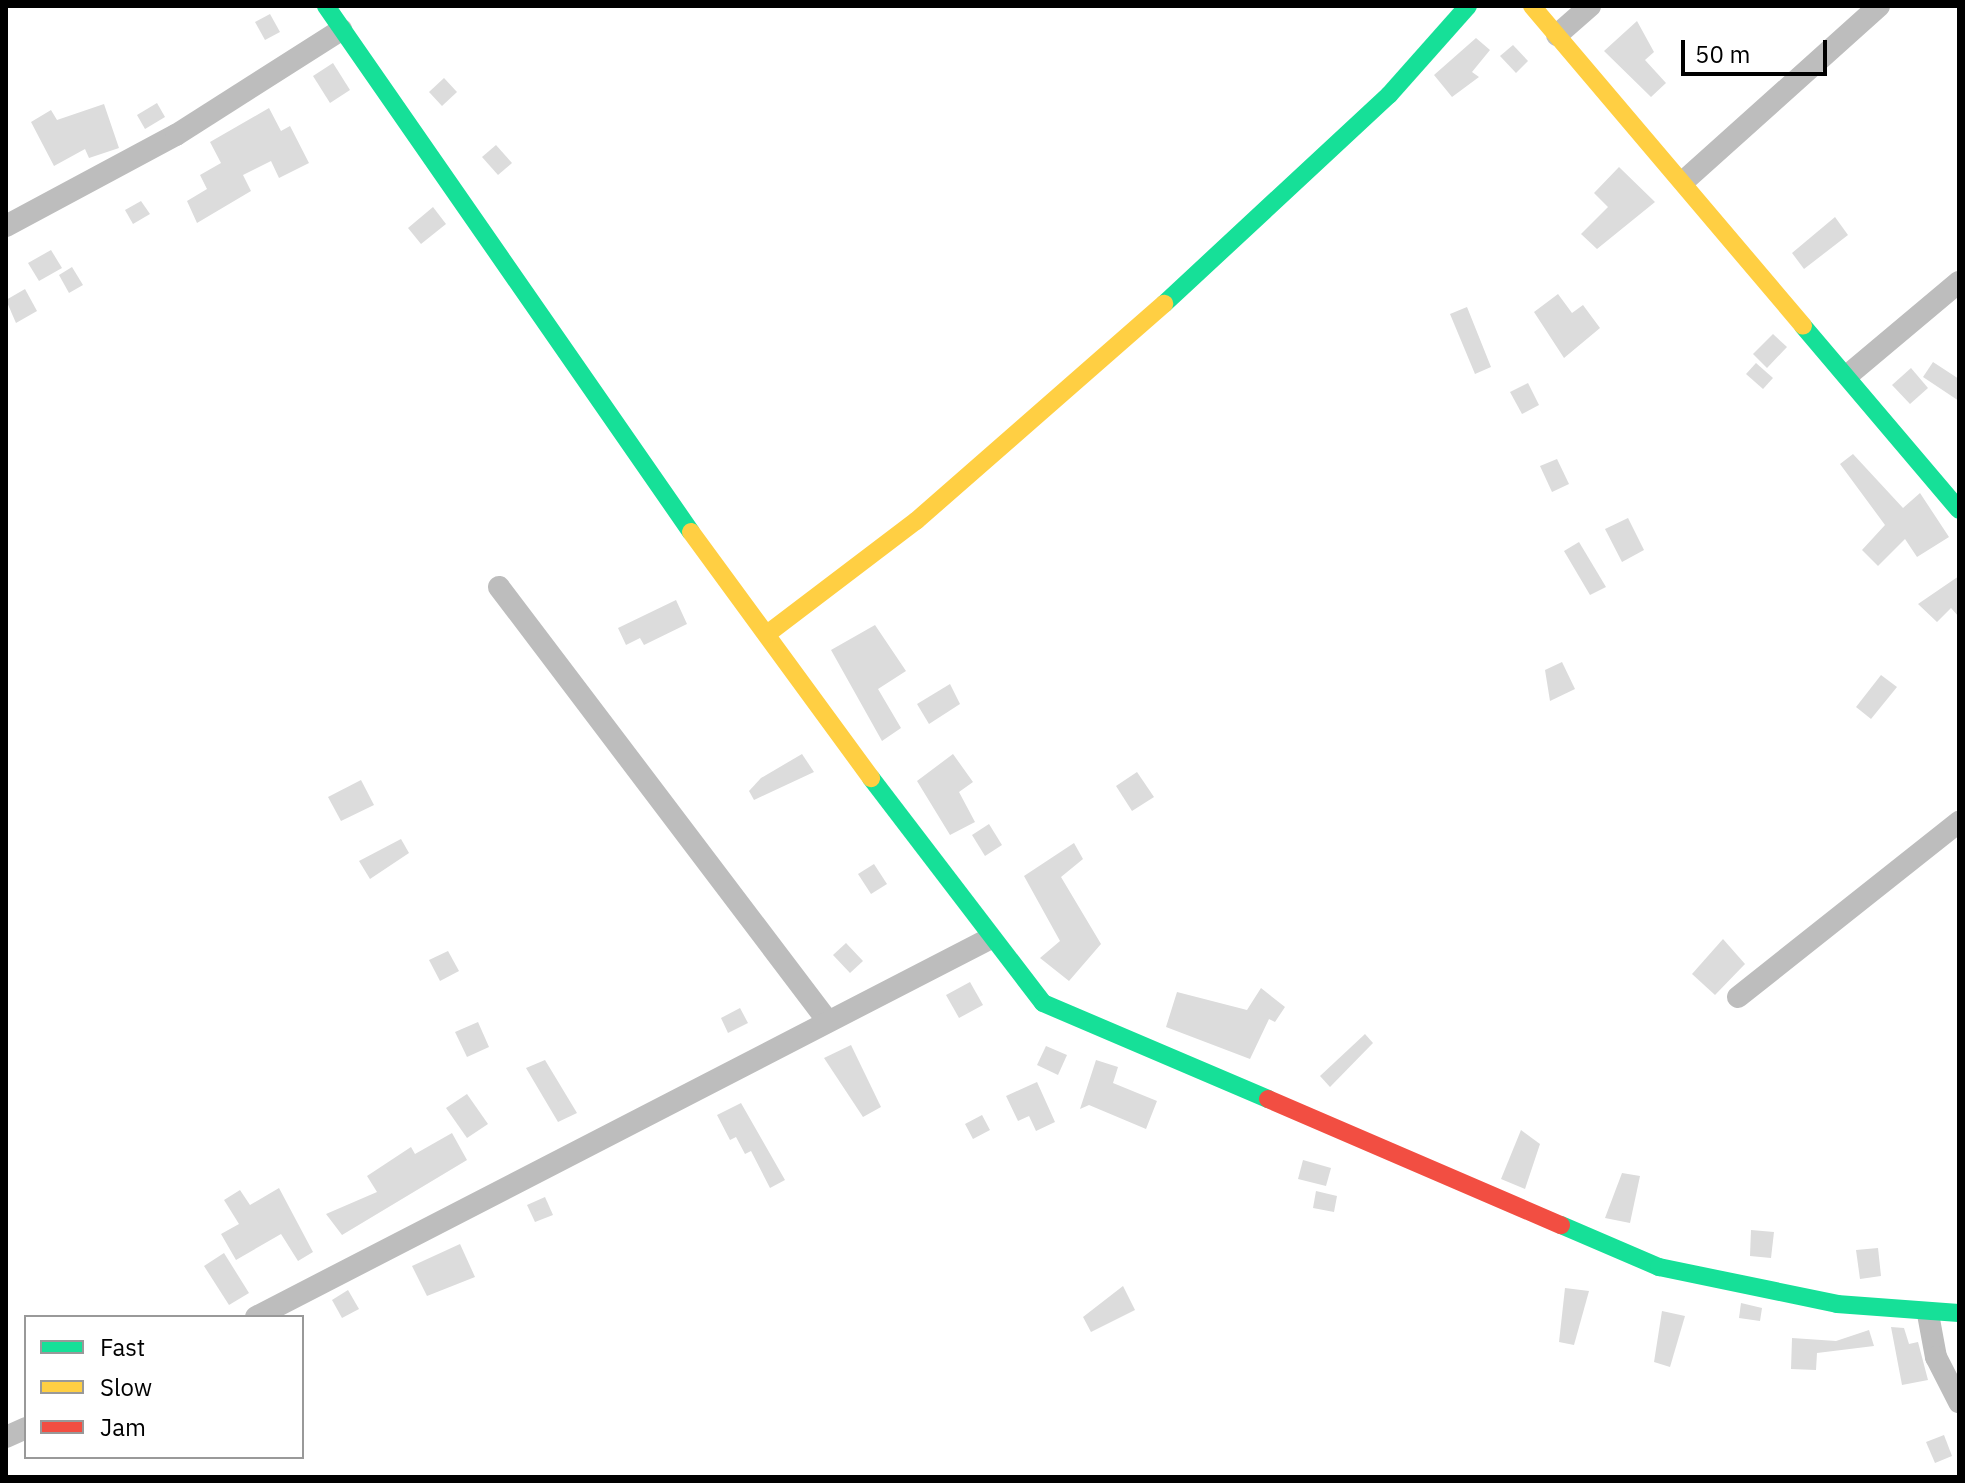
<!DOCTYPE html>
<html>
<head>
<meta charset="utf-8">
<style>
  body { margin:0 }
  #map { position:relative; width:1965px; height:1483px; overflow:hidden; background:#fff; font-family:"IBM Plex Sans",sans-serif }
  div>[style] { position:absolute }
  .building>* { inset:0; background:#dcdcdc }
  .street>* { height:22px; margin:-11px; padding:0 11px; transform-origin:11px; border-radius:11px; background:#bdbdbd }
  .fast>* { height:18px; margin:-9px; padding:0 9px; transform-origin:9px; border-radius:9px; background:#16e098 }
  .slow>* { height:18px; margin:-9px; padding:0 9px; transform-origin:9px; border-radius:9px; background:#ffcf43 }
  .jam>* { height:18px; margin:-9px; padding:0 9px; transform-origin:9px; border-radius:9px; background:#f24e42 }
  span { translate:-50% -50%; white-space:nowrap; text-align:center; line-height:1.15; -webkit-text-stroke:7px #fff; paint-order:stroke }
  .frame { position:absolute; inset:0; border:8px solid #000; pointer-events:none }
  .legend { position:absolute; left:24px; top:1315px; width:280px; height:144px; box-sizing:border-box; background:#fff; border:2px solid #999; margin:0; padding:10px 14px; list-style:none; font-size:24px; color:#000 }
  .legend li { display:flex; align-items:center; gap:16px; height:40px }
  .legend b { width:40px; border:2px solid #999 }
  .scale { position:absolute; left:1681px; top:40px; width:146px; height:36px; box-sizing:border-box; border:4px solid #000; border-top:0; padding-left:10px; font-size:24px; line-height:28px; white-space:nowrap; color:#000; -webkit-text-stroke:6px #fff; paint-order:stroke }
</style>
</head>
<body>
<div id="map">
  <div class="building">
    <i style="clip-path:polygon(270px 14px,280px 32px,265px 40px,255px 22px)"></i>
    <i style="clip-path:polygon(1637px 21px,1654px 52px,1645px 60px,1666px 83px,1651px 97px,1604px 51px)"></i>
    <i style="clip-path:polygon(1476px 38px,1490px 50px,1472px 72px,1479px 77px,1452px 97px,1434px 75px)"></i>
    <i style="clip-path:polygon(1513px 45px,1528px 61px,1516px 73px,1500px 56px)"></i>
    <i style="clip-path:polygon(333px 63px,350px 90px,330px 103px,313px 76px)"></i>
    <i style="clip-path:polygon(444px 78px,457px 92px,442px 106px,429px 92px)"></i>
    <i style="clip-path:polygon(157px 103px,165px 117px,145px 129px,137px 115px)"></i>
    <i style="clip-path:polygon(104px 104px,119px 148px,89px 158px,85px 149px,54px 166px,31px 122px,51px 110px,57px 120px)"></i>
    <i style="clip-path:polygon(269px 108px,281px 131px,290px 126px,309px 163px,279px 178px,271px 161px,243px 175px,251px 191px,197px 223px,187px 201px,207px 189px,200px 175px,221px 163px,210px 142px)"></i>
    <i style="clip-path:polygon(496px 145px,512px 163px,498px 175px,482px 157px)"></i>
    <i style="clip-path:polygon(1619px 167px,1655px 202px,1597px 249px,1581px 234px,1608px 207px,1594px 193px)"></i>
    <i style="clip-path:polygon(141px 201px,150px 214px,133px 224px,125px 210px)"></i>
    <i style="clip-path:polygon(433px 207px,446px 224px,421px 244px,408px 228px)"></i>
    <i style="clip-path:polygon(1835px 217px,1848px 235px,1804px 269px,1792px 253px)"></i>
    <i style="clip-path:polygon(51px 250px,62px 268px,39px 281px,28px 263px)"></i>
    <i style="clip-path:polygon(72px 267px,83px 285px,69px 293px,59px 275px)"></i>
    <i style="clip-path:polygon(25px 289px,37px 311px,16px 323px,6px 300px)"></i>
    <i style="clip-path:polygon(1558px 294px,1572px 313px,1583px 305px,1600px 328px,1564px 358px,1534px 312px)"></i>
    <i style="clip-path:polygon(1467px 307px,1491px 367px,1475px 374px,1450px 314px)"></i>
    <i style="clip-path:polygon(1773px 334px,1787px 347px,1767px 368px,1753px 354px)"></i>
    <i style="clip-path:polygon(1933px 362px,1959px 379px,1959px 401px,1923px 377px)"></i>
    <i style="clip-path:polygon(1756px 363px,1773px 378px,1763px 389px,1746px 374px)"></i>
    <i style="clip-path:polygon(1911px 368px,1928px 388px,1910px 404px,1892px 385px)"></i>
    <i style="clip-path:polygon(1528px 383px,1539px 405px,1522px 414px,1510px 392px)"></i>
    <i style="clip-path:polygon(1853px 454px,1903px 508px,1920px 493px,1949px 537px,1917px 557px,1905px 539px,1878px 566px,1862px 550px,1885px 525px,1840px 464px)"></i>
    <i style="clip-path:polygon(1557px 459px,1569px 484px,1552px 492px,1540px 466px)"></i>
    <i style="clip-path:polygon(1628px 518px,1644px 550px,1622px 562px,1605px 529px)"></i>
    <i style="clip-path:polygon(1579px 542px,1606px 587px,1590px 595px,1564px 551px)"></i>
    <i style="clip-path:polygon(1959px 576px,1959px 617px,1951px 608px,1937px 622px,1918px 604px)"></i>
    <i style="clip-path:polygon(676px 600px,687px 624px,644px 645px,640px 638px,626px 645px,618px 628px)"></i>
    <i style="clip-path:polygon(875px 625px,906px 671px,878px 689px,901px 728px,882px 741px,831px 650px)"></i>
    <i style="clip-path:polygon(1562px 662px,1575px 689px,1550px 701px,1545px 670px)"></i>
    <i style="clip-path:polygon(1881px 675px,1897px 687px,1871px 719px,1856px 707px)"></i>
    <i style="clip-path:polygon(950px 684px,960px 704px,929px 724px,917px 704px)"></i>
    <i style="clip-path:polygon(802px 754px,814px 772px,754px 800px,749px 791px,761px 778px)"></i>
    <i style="clip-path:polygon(953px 754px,973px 782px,959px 792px,975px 822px,950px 835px,917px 781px)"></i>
    <i style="clip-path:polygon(1137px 772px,1154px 797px,1132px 811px,1116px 786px)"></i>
    <i style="clip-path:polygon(361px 780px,374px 805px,341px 821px,328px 797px)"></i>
    <i style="clip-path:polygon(989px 824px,1002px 845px,985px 856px,972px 835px)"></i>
    <i style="clip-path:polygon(401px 839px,409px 853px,370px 879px,359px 861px)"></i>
    <i style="clip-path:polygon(1074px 843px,1083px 859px,1061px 877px,1101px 944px,1069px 981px,1040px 958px,1060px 941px,1024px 876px)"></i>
    <i style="clip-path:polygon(874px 864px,887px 884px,871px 894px,858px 874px)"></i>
    <i style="clip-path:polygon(1723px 939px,1745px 964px,1715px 995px,1692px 974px)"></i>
    <i style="clip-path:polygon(846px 943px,863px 961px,850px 973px,833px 955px)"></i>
    <i style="clip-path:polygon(448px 951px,459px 971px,440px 981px,429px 960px)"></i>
    <i style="clip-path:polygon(970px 982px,983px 1005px,959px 1018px,946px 995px)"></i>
    <i style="clip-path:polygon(1261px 988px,1285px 1007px,1275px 1022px,1269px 1019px,1250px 1059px,1166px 1027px,1177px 992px,1247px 1010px)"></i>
    <i style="clip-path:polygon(740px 1008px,748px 1023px,728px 1033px,721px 1018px)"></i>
    <i style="clip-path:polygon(478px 1022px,489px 1047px,467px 1057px,455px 1032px)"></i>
    <i style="clip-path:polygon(1365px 1034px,1373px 1043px,1330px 1087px,1320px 1076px)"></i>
    <i style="clip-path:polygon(851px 1045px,881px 1107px,863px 1117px,824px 1058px)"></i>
    <i style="clip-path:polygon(1046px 1046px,1067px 1055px,1058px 1075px,1037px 1065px)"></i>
    <i style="clip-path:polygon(545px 1060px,577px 1113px,558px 1122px,526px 1068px)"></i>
    <i style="clip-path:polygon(1096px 1060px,1118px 1067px,1113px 1083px,1157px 1101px,1146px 1129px,1089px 1105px,1080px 1109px)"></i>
    <i style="clip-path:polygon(1037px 1082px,1055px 1122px,1036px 1131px,1029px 1116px,1018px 1121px,1006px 1096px)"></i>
    <i style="clip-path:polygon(467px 1094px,488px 1124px,467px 1138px,446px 1108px)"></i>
    <i style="clip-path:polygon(741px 1103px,785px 1180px,770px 1188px,751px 1151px,745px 1154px,736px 1137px,730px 1140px,717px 1115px)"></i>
    <i style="clip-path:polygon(982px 1115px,990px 1130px,973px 1139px,965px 1124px)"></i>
    <i style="clip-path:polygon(1521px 1130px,1540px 1144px,1525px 1189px,1501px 1179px)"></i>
    <i style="clip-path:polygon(452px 1133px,467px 1160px,342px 1235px,326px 1214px,377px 1192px,367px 1176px,411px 1147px,415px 1154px)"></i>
    <i style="clip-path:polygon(1303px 1160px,1331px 1168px,1326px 1186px,1298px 1179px)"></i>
    <i style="clip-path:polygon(1622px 1173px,1640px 1176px,1630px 1223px,1605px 1218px)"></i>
    <i style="clip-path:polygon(279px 1188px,313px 1252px,298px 1261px,281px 1234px,236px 1260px,221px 1234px,239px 1224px,224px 1200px,240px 1190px,250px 1205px)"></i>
    <i style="clip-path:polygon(1316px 1191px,1337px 1196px,1334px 1212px,1313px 1208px)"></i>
    <i style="clip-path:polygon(545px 1197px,553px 1215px,535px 1222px,527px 1205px)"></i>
    <i style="clip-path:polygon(1751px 1230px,1774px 1232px,1771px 1258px,1750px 1256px)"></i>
    <i style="clip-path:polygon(460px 1244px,475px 1277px,427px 1296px,412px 1266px)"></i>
    <i style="clip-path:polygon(1878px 1248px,1881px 1276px,1860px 1279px,1856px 1250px)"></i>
    <i style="clip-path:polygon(224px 1253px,249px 1293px,229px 1305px,204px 1266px)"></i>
    <i style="clip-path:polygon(1123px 1286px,1135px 1310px,1091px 1332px,1083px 1317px)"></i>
    <i style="clip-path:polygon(1565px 1288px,1589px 1291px,1574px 1345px,1559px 1342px)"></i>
    <i style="clip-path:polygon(348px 1290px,359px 1309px,342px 1318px,332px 1300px)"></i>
    <i style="clip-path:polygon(1741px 1303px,1762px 1308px,1760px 1321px,1739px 1318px)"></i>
    <i style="clip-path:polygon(1662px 1311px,1685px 1316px,1670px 1367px,1654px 1362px)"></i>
    <i style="clip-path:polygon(1891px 1327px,1904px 1328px,1909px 1344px,1918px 1342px,1928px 1380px,1902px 1385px)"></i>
    <i style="clip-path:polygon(1869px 1330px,1874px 1346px,1817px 1353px,1816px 1370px,1791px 1369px,1792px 1338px,1836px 1341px)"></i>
    <i style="clip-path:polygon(1944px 1435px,1952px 1456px,1935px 1463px,1926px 1442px)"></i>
  </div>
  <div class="street">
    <i style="left:1557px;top:35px;width:44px;rotate:-41.3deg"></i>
    <i style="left:1684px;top:181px;width:262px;rotate:-41.9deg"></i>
    <i style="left:6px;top:226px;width:193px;rotate:-28.2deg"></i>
    <i style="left:176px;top:135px;width:196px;rotate:-32.5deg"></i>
    <i style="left:1848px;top:375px;width:145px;rotate:-40deg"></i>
    <i style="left:499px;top:587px;width:543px;rotate:52.86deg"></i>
    <i style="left:1738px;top:997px;width:282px;rotate:-38.4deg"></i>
    <i style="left:1928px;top:1314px;width:44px;rotate:79.5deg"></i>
    <i style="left:1936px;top:1357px;width:51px;rotate:62.9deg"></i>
    <i style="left:256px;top:1317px;width:825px;rotate:-27.28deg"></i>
    <i style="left:6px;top:1437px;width:22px;rotate:-24deg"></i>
  </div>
  <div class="fast">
    <i style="left:326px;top:6px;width:640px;rotate:55.24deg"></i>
    <i style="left:1164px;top:304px;width:307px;rotate:-42.9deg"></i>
    <i style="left:1389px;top:95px;width:119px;rotate:-48.4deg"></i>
    <i style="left:1803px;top:326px;width:241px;rotate:49.7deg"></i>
    <i style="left:871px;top:778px;width:283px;rotate:52.6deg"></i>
    <i style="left:1043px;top:1003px;width:245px;rotate:23.1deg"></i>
    <i style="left:1561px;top:1225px;width:107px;rotate:23.2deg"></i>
    <i style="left:1659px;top:1267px;width:182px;rotate:11.7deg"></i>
    <i style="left:1837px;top:1304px;width:122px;rotate:4.2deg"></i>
  </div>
  <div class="slow">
    <i style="left:1532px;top:6px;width:419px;rotate:49.7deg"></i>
    <i style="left:691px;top:532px;width:305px;rotate:53.8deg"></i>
    <i style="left:767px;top:634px;width:187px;rotate:-37.2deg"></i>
    <i style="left:916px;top:521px;width:330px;rotate:-41.2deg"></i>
  </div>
  <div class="jam">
    <i style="left:1268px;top:1099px;width:319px;rotate:23.3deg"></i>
  </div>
  <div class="frame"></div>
  <ul class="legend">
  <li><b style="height:10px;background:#16e098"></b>Fast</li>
  <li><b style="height:10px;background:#ffcf43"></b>Slow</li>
  <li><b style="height:10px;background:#f24e42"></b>Jam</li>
  </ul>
  <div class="scale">50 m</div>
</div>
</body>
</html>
